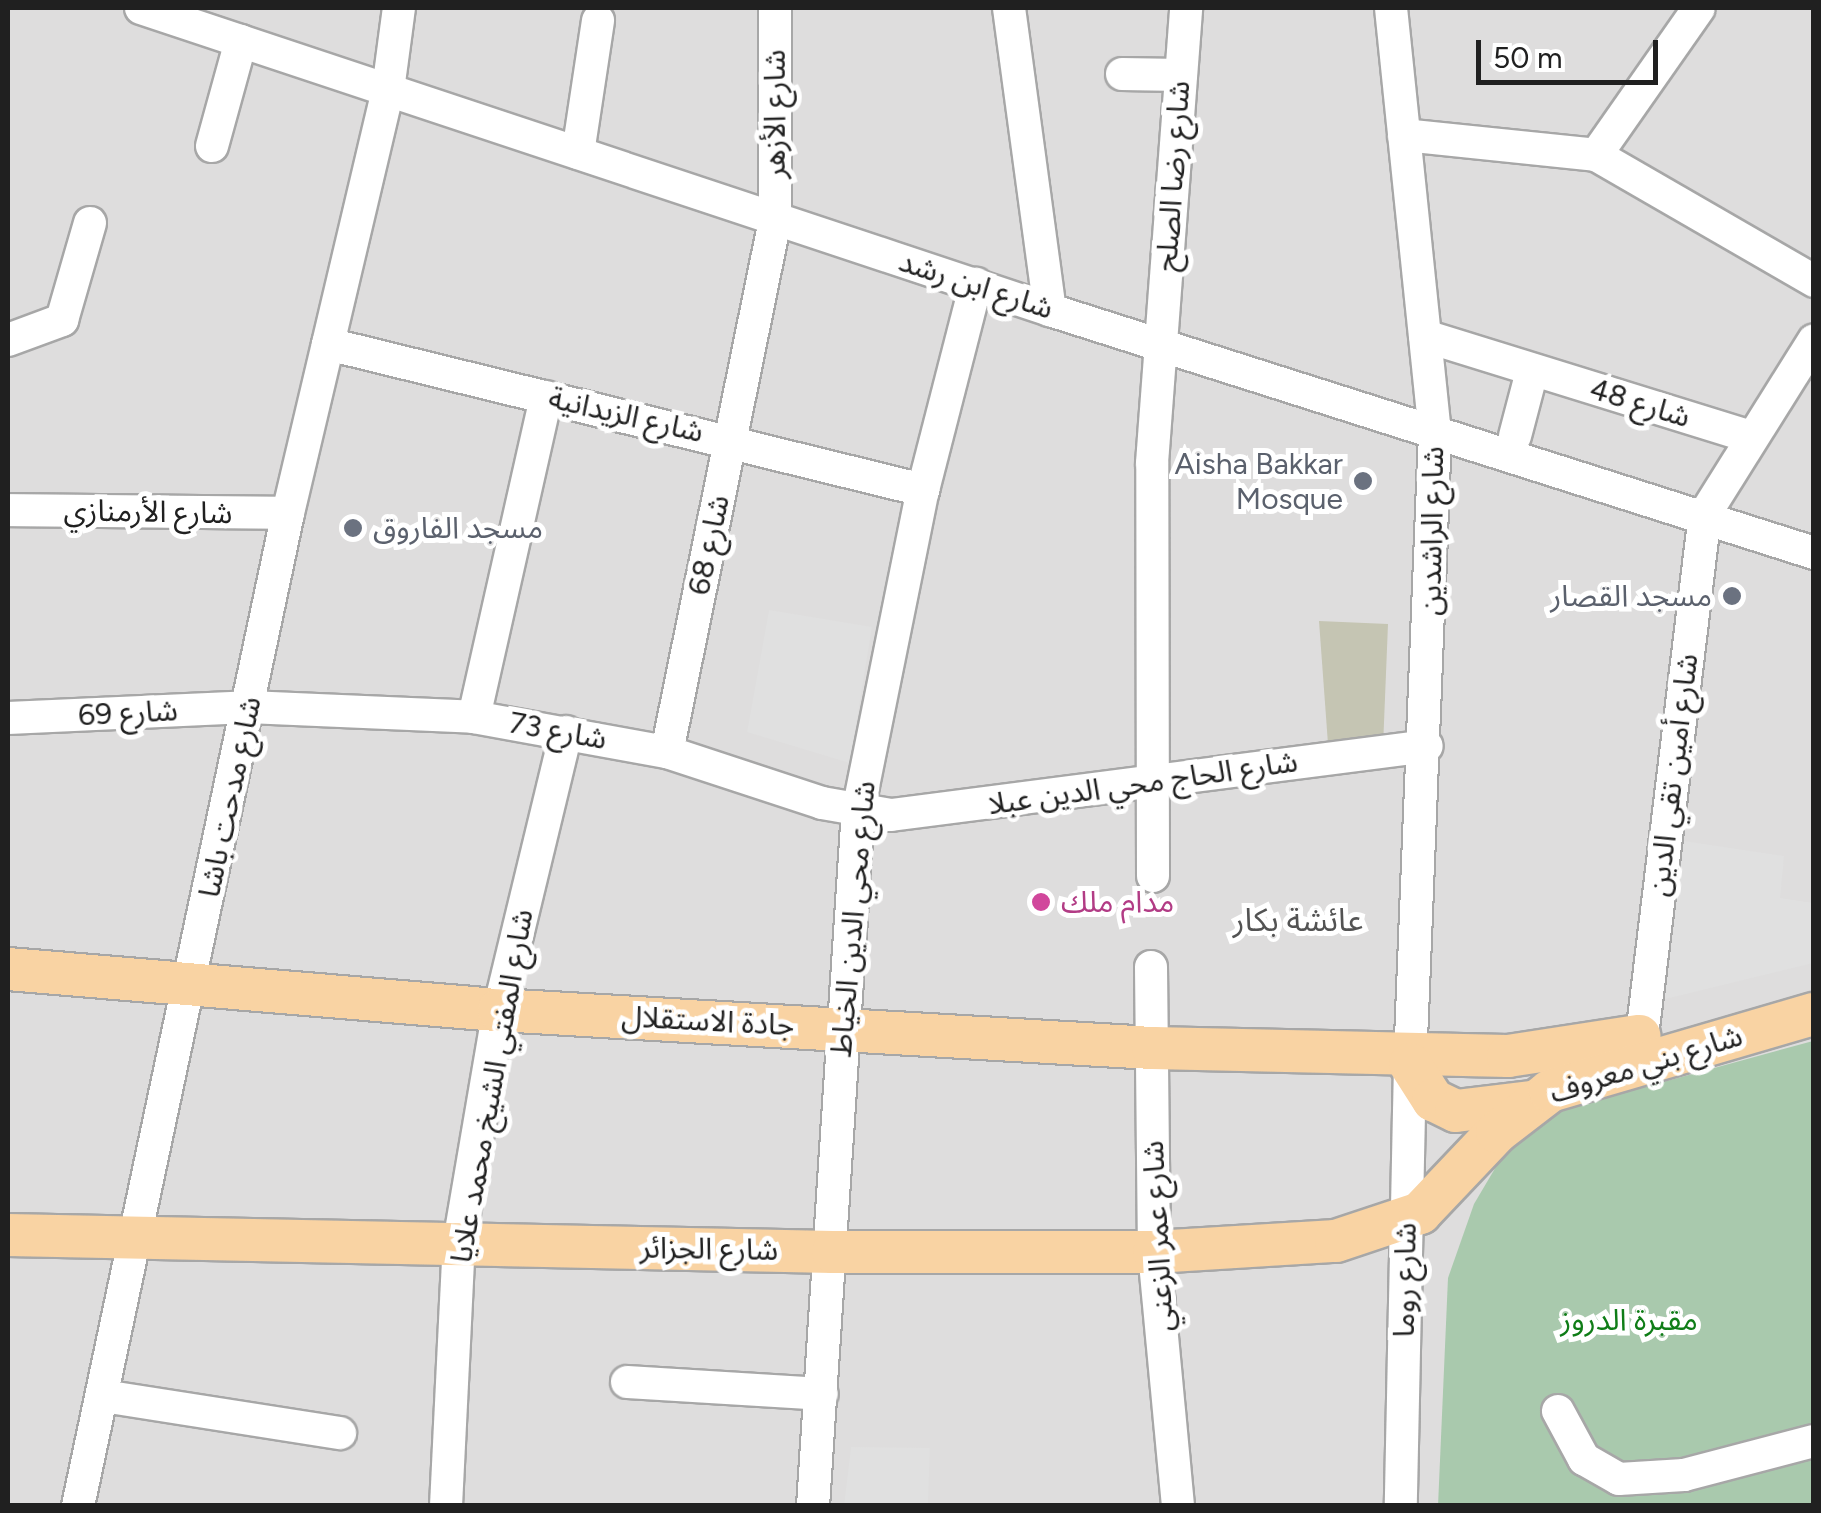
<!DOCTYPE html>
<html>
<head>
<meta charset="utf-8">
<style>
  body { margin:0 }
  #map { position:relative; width:1821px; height:1513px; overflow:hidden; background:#f0ede7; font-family:Figtree,"Noto Sans Arabic",sans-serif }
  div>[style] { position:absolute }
  .residential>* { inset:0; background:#dedddd }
  .construction>* { inset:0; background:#c5c5b3 }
  .cemetery>* { inset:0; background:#a9c9ad }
  .parking>* { inset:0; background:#e0e0e0 }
  .roads { filter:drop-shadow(2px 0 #a7a7a7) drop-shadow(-2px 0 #a7a7a7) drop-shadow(0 2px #a7a7a7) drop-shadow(0 -2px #a7a7a7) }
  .minor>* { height:32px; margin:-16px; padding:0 16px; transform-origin:16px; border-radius:16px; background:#fff }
  .major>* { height:42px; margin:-21px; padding:0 21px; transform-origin:21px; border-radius:21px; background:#f9d3a3 }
  .dots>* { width:28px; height:28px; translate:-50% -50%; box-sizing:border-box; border:5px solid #fff; border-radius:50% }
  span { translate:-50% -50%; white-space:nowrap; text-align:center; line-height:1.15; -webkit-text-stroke:10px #fff; paint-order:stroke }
  .street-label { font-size:30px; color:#202020 }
  .worship-label { font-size:30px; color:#5b616d }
  .right { translate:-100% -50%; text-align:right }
  .left { translate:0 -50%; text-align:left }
  .hotel-label { font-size:30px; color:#b23c85 }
  .park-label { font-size:30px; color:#0f7d17 }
  .neighbourhood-label { font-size:32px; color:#535353 }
  .frame { position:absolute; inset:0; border:10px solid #202020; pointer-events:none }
  .scale { position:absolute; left:1476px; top:40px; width:182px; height:45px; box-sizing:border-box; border:5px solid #202020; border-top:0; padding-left:12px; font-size:30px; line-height:35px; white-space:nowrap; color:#202020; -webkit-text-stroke:8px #fff; paint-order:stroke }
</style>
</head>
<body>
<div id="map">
  <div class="residential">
    <i style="clip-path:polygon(8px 8px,1813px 8px,1813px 1505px,8px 1506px)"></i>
  </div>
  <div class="construction">
    <i style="clip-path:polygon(1319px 621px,1388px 624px,1383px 747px,1328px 744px)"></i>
  </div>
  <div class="cemetery">
    <i style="clip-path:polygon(1813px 1041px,1813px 1505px,1438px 1506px,1448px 1278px,1474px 1204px,1510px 1143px,1550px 1113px)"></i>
  </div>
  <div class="parking">
    <i style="clip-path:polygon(769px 610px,872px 627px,850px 763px,747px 732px)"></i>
    <i style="clip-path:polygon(1677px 840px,1784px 856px,1780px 898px,1813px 903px,1813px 963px,1657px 1001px)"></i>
    <i style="clip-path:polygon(851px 1447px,930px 1448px,928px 1505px,844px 1505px)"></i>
  </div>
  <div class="roads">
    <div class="minor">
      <i style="left:141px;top:8px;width:958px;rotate:18.38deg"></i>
      <i style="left:1050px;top:310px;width:802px;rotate:17.64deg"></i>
      <i style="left:1009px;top:8px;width:305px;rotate:82.3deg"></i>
      <i style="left:1391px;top:8px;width:428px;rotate:84.1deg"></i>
      <i style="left:1435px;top:434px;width:630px;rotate:92.27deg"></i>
      <i style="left:1410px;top:1064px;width:442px;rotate:91.2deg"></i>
      <i style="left:1122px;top:74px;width:59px;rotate:1deg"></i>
      <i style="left:1404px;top:135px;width:193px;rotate:5.9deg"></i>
      <i style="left:1596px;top:155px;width:252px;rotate:30deg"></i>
      <i style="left:212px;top:146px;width:109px;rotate:-74.6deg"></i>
      <i style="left:578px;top:153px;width:134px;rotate:-81.4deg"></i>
      <i style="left:1596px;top:155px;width:179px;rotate:-55deg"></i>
      <i style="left:1425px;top:336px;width:338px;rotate:17.2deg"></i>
      <i style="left:8px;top:340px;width:58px;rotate:-20.3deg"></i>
      <i style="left:62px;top:320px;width:101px;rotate:-73.9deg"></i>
      <i style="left:328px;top:344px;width:613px;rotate:13.79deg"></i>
      <i style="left:1515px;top:436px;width:67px;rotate:-75.3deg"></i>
      <i style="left:8px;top:510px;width:280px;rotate:0.6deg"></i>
      <i style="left:474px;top:717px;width:328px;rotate:-77.3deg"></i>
      <i style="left:8px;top:718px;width:240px;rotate:-2.6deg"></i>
      <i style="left:248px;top:707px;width:226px;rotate:2.5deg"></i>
      <i style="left:474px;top:717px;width:196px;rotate:10.3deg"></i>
      <i style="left:667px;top:752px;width:163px;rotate:18.2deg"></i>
      <i style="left:822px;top:803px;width:70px;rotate:9.9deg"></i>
      <i style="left:891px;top:815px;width:540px;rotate:-7.34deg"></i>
      <i style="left:667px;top:752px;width:543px;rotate:-78.52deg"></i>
      <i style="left:775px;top:220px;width:212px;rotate:-90deg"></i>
      <i style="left:1153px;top:876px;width:413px;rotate:-90.1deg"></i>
      <i style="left:1152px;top:463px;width:456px;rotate:-85.7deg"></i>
      <i style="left:1151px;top:967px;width:285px;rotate:89.4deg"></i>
      <i style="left:1154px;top:1252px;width:255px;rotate:84.6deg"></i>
      <i style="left:1642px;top:1036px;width:526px;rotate:-83.12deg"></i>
      <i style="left:1705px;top:514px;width:205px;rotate:-57.9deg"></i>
      <i style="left:627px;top:1382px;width:195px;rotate:3.5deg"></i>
      <i style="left:103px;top:1396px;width:240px;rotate:8.9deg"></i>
      <i style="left:1558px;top:1411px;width:55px;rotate:61.6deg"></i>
      <i style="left:1584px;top:1459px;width:40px;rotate:29.7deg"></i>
      <i style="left:1619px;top:1479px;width:65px;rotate:-3.5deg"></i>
      <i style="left:1684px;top:1475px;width:134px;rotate:-14.7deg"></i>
      <i style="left:78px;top:1506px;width:1015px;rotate:-78.06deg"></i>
      <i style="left:288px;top:513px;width:435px;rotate:-76.7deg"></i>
      <i style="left:388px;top:90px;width:83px;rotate:-82.4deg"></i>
      <i style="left:446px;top:1506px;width:263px;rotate:-87.2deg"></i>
      <i style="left:459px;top:1243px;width:236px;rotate:-80.3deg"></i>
      <i style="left:499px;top:1010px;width:286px;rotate:-76.4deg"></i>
      <i style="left:813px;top:1506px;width:696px;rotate:-86.3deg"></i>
      <i style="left:858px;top:811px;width:328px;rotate:-78.6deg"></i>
      <i style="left:923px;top:490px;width:213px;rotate:-75.6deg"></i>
    </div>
    <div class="major">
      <i style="left:8px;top:969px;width:493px;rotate:4.8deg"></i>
      <i style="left:499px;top:1010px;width:655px;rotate:3.33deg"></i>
      <i style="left:1153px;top:1048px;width:355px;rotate:1.3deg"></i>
      <i style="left:1508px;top:1056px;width:133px;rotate:-8.7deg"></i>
      <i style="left:1410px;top:1064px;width:43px;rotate:57.4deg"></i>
      <i style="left:1433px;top:1100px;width:25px;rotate:26deg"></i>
      <i style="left:1456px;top:1111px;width:75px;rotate:-6.9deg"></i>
      <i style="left:8px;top:1235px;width:825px;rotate:1.18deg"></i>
      <i style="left:833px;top:1252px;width:321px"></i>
      <i style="left:1154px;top:1252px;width:182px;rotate:-3.5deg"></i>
      <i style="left:1336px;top:1241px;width:89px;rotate:-18.4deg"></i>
      <i style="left:1420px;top:1213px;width:112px;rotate:-46.5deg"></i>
      <i style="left:1497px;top:1132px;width:67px;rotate:-37.7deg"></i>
      <i style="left:1550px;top:1091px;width:275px;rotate:-16.3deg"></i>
    </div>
  </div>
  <div class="dots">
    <i style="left:1363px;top:481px;background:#6b7280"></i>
    <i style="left:353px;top:528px;background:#6b7280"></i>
    <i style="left:1732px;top:596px;background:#6b7280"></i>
    <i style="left:1041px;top:902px;background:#d1479c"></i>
  </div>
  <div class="street-label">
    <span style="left:775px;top:114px;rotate:-90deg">شارع الأزهر</span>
    <span style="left:1173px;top:176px;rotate:-86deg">شارع رضا الصلح</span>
    <span style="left:976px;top:285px;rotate:18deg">شارع ابن رشد</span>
    <span style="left:1640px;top:403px;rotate:17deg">شارع 48</span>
    <span style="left:626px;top:415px;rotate:13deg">شارع الزيدانية</span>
    <span style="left:148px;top:512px;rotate:1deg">شارع الأرمنازي</span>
    <span style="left:1432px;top:531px;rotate:-89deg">شارع الراشدين</span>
    <span style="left:709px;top:545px;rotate:-78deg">شارع 68</span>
    <span style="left:128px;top:713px;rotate:-3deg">شارع 69</span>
    <span style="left:558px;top:731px;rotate:10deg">شارع 73</span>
    <span style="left:1673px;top:775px;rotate:-83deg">شارع أمين تقي الدين</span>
    <span style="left:1143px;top:783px;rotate:-8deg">شارع الحاج محي الدين عبلا</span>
    <span style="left:230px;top:797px;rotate:-78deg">شارع مدحت باشا</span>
    <span style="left:853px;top:919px;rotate:-85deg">شارع محي الدين الخياط</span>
    <span style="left:708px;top:1021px;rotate:3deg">جادة الاستقلال</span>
    <span style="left:1646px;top:1064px;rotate:-17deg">شارع بني معروف</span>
    <span style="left:492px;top:1086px;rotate:-80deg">شارع المفتي الشيخ محمد علايا</span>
    <span style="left:1158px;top:1236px;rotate:-93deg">شارع عمر الزعني</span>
    <span style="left:709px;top:1249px;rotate:1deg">شارع الجزائر</span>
    <span style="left:1405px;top:1280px;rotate:-89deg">شارع روما</span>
  </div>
  <div class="worship-label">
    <span class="right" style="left:1343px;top:481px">Aisha Bakkar<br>Mosque</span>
    <span class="left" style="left:373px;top:528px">مسجد الفاروق</span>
    <span class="right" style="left:1712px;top:596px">مسجد القصار</span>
  </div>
  <div class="hotel-label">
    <span class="left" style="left:1061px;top:902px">مدام ملك</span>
  </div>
  <div class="park-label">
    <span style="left:1629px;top:1320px">مقبرة الدروز</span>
  </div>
  <div class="neighbourhood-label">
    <span style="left:1298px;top:920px">عائشة بكار</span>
  </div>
  <div class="frame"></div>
  <div class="scale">50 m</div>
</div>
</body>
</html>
